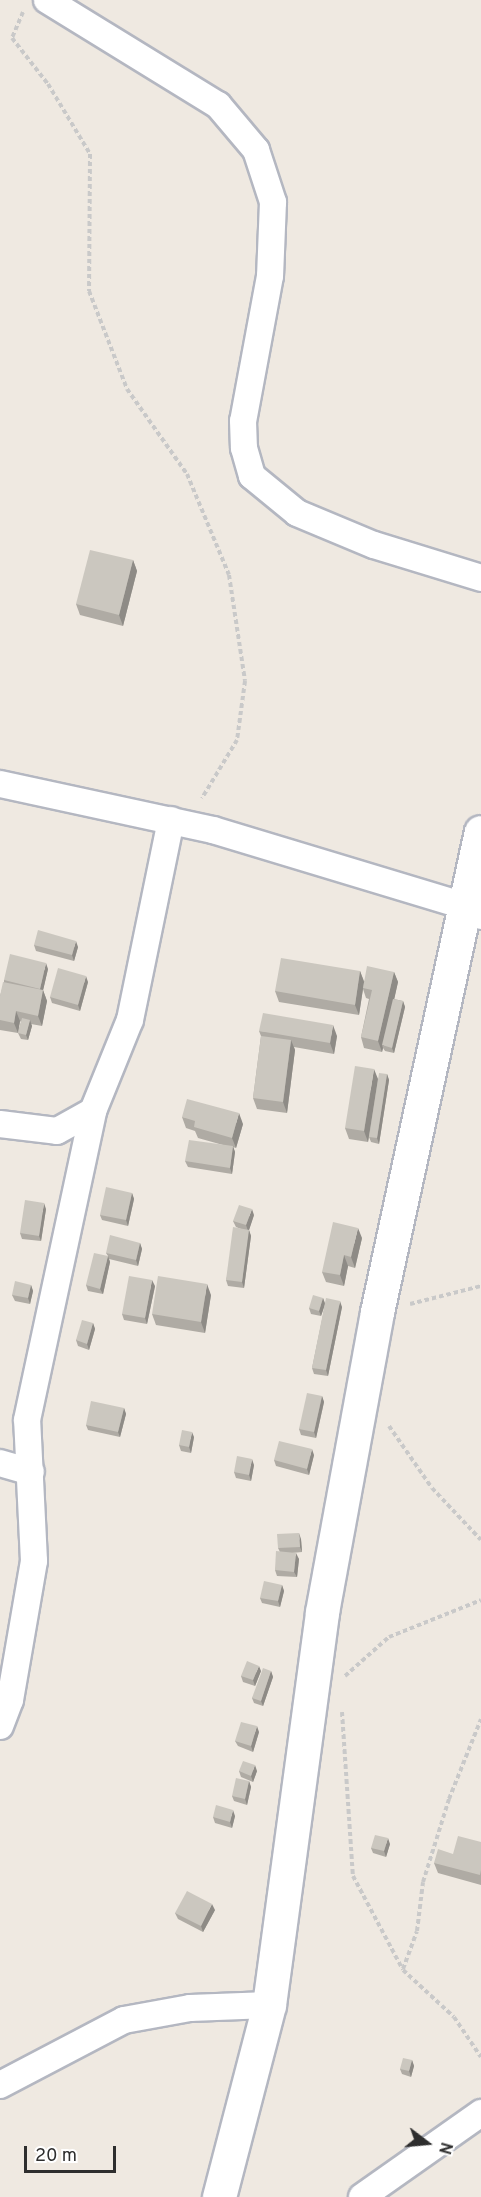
<!DOCTYPE html>
<html>
<head>
<meta charset="utf-8">
<style>
  body { margin:0 }
  #map { position:relative; width:481px; height:2197px; overflow:hidden; background:#efe9e1; font-family:Overpass,sans-serif }
  div>[style] { position:absolute }
  .path>* { height:4px; margin-top:-2px; transform-origin:0; background:repeating-linear-gradient(90deg,#c9c9c9 0 4.5px,transparent 0 7.5px) }
  .roads { filter:drop-shadow(2px 0 #b4b7c1) drop-shadow(-2px 0 #b4b7c1) drop-shadow(0 2px #b4b7c1) drop-shadow(0 -2px #b4b7c1) }
  .street>* { height:26px; margin:-13px; padding:0 13px; transform-origin:13px; border-radius:13px; background:#fff }
  .secondary>* { height:33px; margin:-16.5px; padding:0 16.5px; transform-origin:16.5px; border-radius:16.5px; background:#fff }
  .wall>* { inset:0; background:#afaba4 }
  .shaded-wall>* { inset:0; background:#8e8b86 }
  .building>* { inset:0; background:#cbc7bf }
  span { translate:-50% -50%; white-space:nowrap; text-align:center; line-height:1.15; -webkit-text-stroke:5px #fff; paint-order:stroke }
  .north { position:absolute; left:397px; top:2113px; width:60px; height:60px; -webkit-text-stroke:4px #fff; paint-order:stroke; rotate:106deg; font-size:16px; font-weight:700; line-height:24px; text-align:center; color:#2e2e2e }
  .north::after { content:''; display:block; margin:auto; width:21px; height:27px; background:#2e2e2e; clip-path:polygon(50% 0,100% 100%,50% 72%,0 100%) }
  .scale { position:absolute; left:24px; top:2146px; width:92px; height:27px; box-sizing:border-box; border:3px solid #2e2e2e; border-top:0; padding-left:8px; font-size:18px; line-height:21px; white-space:nowrap; color:#2e2e2e; -webkit-text-stroke:4px #fff; paint-order:stroke }
</style>
</head>
<body>
<div id="map">
  <div class="path">
    <i style="left:23px;top:12px;width:28px;rotate:113deg"></i>
    <i style="left:12px;top:38px;width:58px;rotate:52deg"></i>
    <i style="left:48px;top:84px;width:82px;rotate:59deg"></i>
    <i style="left:90px;top:154px;width:137px;rotate:90.4deg"></i>
    <i style="left:89px;top:291px;width:105px;rotate:68.8deg"></i>
    <i style="left:127px;top:389px;width:104px;rotate:54.8deg"></i>
    <i style="left:187px;top:474px;width:109px;rotate:67.4deg"></i>
    <i style="left:229px;top:575px;width:107px;rotate:81.4deg"></i>
    <i style="left:245px;top:681px;width:60px;rotate:97.7deg"></i>
    <i style="left:237px;top:740px;width:68px;rotate:121.1deg"></i>
    <i style="left:410px;top:1304px;width:73px;rotate:-14.2deg"></i>
    <i style="left:389px;top:1426px;width:75px;rotate:55.3deg"></i>
    <i style="left:432px;top:1488px;width:71px;rotate:46.7deg"></i>
    <i style="left:345px;top:1676px;width:59px;rotate:-41.6deg"></i>
    <i style="left:389px;top:1637px;width:99px;rotate:-21.9deg"></i>
    <i style="left:342px;top:1712px;width:164px;rotate:86.2deg"></i>
    <i style="left:353px;top:1876px;width:106px;rotate:62deg"></i>
    <i style="left:403px;top:1970px;width:69px;rotate:42.7deg"></i>
    <i style="left:454px;top:2017px;width:48px;rotate:56deg"></i>
    <i style="left:403px;top:1969px;width:40px;rotate:-69.8deg"></i>
    <i style="left:417px;top:1931px;width:49px;rotate:-83deg"></i>
    <i style="left:423px;top:1882px;width:87px;rotate:-72.6deg"></i>
    <i style="left:449px;top:1799px;width:86px;rotate:-68.2deg"></i>
  </div>
  <div class="roads">
    <div class="street">
      <i style="left:47px;top:0;width:201px;rotate:31.6deg"></i>
      <i style="left:218px;top:105px;width:59px;rotate:49.8deg"></i>
      <i style="left:256px;top:150px;width:55px;rotate:71.9deg"></i>
      <i style="left:273px;top:202px;width:74px;rotate:92.3deg"></i>
      <i style="left:270px;top:276px;width:147px;rotate:100.5deg"></i>
      <i style="left:243px;top:421px;width:27px;rotate:88deg"></i>
      <i style="left:244px;top:448px;width:29px;rotate:74deg"></i>
      <i style="left:252px;top:476px;width:58px;rotate:39.4deg"></i>
      <i style="left:297px;top:513px;width:83px;rotate:22.6deg"></i>
      <i style="left:374px;top:545px;width:112px;rotate:17.1deg"></i>
      <i style="left:0;top:784px;width:218px;rotate:12.2deg"></i>
      <i style="left:213px;top:830px;width:262px;rotate:16.8deg"></i>
      <i style="left:464px;top:906px;width:20px;rotate:30deg"></i>
      <i style="left:0;top:1124px;width:57px;rotate:7deg"></i>
      <i style="left:57px;top:1131px;width:41px;rotate:-29.1deg"></i>
      <i style="left:93px;top:1111px;width:98px;rotate:-67.9deg"></i>
      <i style="left:130px;top:1020px;width:204px;rotate:-78.4deg"></i>
      <i style="left:0;top:1463px;width:32px;rotate:16deg"></i>
      <i style="left:0;top:1726px;width:28px;rotate:-69deg"></i>
      <i style="left:10px;top:1700px;width:141px;rotate:-80.2deg"></i>
      <i style="left:34px;top:1561px;width:141px;rotate:-92.8deg"></i>
      <i style="left:27px;top:1420px;width:316px;rotate:-77.9deg"></i>
      <i style="left:0;top:2085px;width:140px;rotate:-27.7deg"></i>
      <i style="left:124px;top:2020px;width:67px;rotate:-10.3deg"></i>
      <i style="left:190px;top:2008px;width:79px;rotate:-2.2deg"></i>
      <i style="left:362px;top:2197px;width:146px;rotate:-35.2deg"></i>
    </div>
    <div class="secondary">
      <i style="left:219px;top:2197px;width:198px;rotate:-75.4deg"></i>
      <i style="left:269px;top:2005px;width:397px;rotate:-82.3deg"></i>
      <i style="left:322px;top:1612px;width:305px;rotate:-79.6deg"></i>
      <i style="left:377px;top:1312px;width:491px;rotate:-77.8deg"></i>
    </div>
  </div>
  <div class="wall">
    <i style="clip-path:polygon(133px 560px,137px 571px,123px 626px,80px 615px,76px 604px)"></i>
    <i style="clip-path:polygon(34px 945px,78px 947px,74px 961px,36px 951px)"></i>
    <i style="clip-path:polygon(48px 969px,43px 990px,47px 1001px,42px 1026px,31px 1024px,32px 1026px,28px 1040px,21px 1039px,18px 1033px,21px 1022px,20px 1021px,18px 1033px,0 1030px,0 996px,4px 982px,4px 980px)"></i>
    <i style="clip-path:polygon(360px 971px,364px 981px,394px 972px,398px 982px,394px 999px,403px 1001px,405px 1007px,394px 1053px,385px 1051px,383px 1048px,382px 1052px,364px 1048px,361px 1037px,369px 999px,366px 998px,363px 989px,359px 1015px,279px 1002px,275px 991px)"></i>
    <i style="clip-path:polygon(88px 982px,80px 1011px,52px 1003px,50px 997px)"></i>
    <i style="clip-path:polygon(259px 1031px,337px 1036px,334px 1054px,294px 1047px,295px 1050px,287px 1113px,257px 1109px,253px 1098px,261px 1036px)"></i>
    <i style="clip-path:polygon(387px 1074px,389px 1080px,379px 1144px,371px 1142px,369px 1137px,370px 1129px,368px 1142px,349px 1139px,345px 1128px,378px 1079px)"></i>
    <i style="clip-path:polygon(182px 1117px,243px 1124px,236px 1148px,233px 1147px,235px 1152px,232px 1174px,188px 1167px,185px 1161px,223px 1145px,198px 1138px,195px 1131px,186px 1128px)"></i>
    <i style="clip-path:polygon(132px 1193px,134px 1199px,128px 1226px,102px 1220px,100px 1215px)"></i>
    <i style="clip-path:polygon(46px 1209px,41px 1241px,22px 1239px,20px 1233px)"></i>
    <i style="clip-path:polygon(254px 1215px,249px 1230px,251px 1236px,244px 1288px,228px 1286px,226px 1280px,241px 1229px,236px 1227px,233px 1221px)"></i>
    <i style="clip-path:polygon(362px 1238px,355px 1268px,348px 1266px,344px 1286px,326px 1282px,322px 1272px)"></i>
    <i style="clip-path:polygon(140px 1243px,142px 1249px,138px 1266px,109px 1259px,110px 1262px,103px 1294px,88px 1291px,86px 1285px,108px 1256px,106px 1253px)"></i>
    <i style="clip-path:polygon(31px 1285px,33px 1291px,30px 1304px,15px 1301px,12px 1295px)"></i>
    <i style="clip-path:polygon(155px 1286px,147px 1324px,124px 1320px,122px 1314px)"></i>
    <i style="clip-path:polygon(211px 1295px,205px 1333px,156px 1325px,152px 1314px)"></i>
    <i style="clip-path:polygon(323px 1298px,325px 1303px,342px 1307px,328px 1376px,314px 1374px,312px 1368px,325px 1305px,321px 1316px,311px 1314px,309px 1308px)"></i>
    <i style="clip-path:polygon(93px 1323px,95px 1329px,89px 1350px,78px 1346px,76px 1340px)"></i>
    <i style="clip-path:polygon(322px 1396px,324px 1402px,316px 1438px,301px 1435px,299px 1429px)"></i>
    <i style="clip-path:polygon(124px 1408px,126px 1414px,120px 1437px,88px 1430px,86px 1425px)"></i>
    <i style="clip-path:polygon(194px 1437px,191px 1453px,181px 1451px,179px 1445px)"></i>
    <i style="clip-path:polygon(314px 1455px,309px 1475px,276px 1466px,274px 1460px)"></i>
    <i style="clip-path:polygon(254px 1465px,251px 1481px,236px 1478px,234px 1472px)"></i>
    <i style="clip-path:polygon(301px 1539px,302px 1552px,292px 1553px,299px 1559px,297px 1577px,277px 1576px,275px 1570px,280px 1552px,278px 1548px)"></i>
    <i style="clip-path:polygon(282px 1585px,284px 1591px,280px 1607px,262px 1603px,260px 1598px)"></i>
    <i style="clip-path:polygon(261px 1671px,255px 1686px,243px 1682px,241px 1676px)"></i>
    <i style="clip-path:polygon(271px 1671px,273px 1677px,263px 1706px,254px 1703px,252px 1698px)"></i>
    <i style="clip-path:polygon(259px 1732px,253px 1752px,238px 1746px,235px 1741px)"></i>
    <i style="clip-path:polygon(239px 1771px,257px 1771px,253px 1782px,241px 1777px)"></i>
    <i style="clip-path:polygon(249px 1781px,251px 1787px,247px 1805px,234px 1801px,232px 1796px)"></i>
    <i style="clip-path:polygon(235px 1816px,232px 1828px,215px 1823px,213px 1817px)"></i>
    <i style="clip-path:polygon(481px 1842px,481px 1885px,438px 1873px,434px 1863px)"></i>
    <i style="clip-path:polygon(390px 1844px,386px 1857px,373px 1853px,371px 1848px)"></i>
    <i style="clip-path:polygon(215px 1910px,203px 1932px,178px 1919px,175px 1913px)"></i>
    <i style="clip-path:polygon(412px 2060px,414px 2066px,411px 2077px,402px 2074px,400px 2069px)"></i>
  </div>
  <div class="shaded-wall">
    <i style="clip-path:polygon(133px 560px,137px 571px,123px 626px,119px 615px)"></i>
    <i style="clip-path:polygon(76px 941px,78px 947px,74px 961px,72px 955px)"></i>
    <i style="clip-path:polygon(46px 963px,48px 969px,42px 995px,40px 989px)"></i>
    <i style="clip-path:polygon(360px 971px,364px 982px,359px 1015px,355px 1005px)"></i>
    <i style="clip-path:polygon(394px 972px,398px 982px,384px 1046px,382px 1045px,383px 1048px,382px 1052px,378px 1041px)"></i>
    <i style="clip-path:polygon(86px 976px,88px 982px,80px 1011px,78px 1005px)"></i>
    <i style="clip-path:polygon(43px 990px,47px 1001px,42px 1026px,38px 1016px)"></i>
    <i style="clip-path:polygon(403px 1001px,405px 1007px,394px 1053px,392px 1048px)"></i>
    <i style="clip-path:polygon(16px 1011px,20px 1021px,18px 1033px,14px 1023px)"></i>
    <i style="clip-path:polygon(30px 1020px,32px 1026px,28px 1040px,26px 1035px)"></i>
    <i style="clip-path:polygon(333px 1025px,337px 1036px,334px 1054px,330px 1043px)"></i>
    <i style="clip-path:polygon(291px 1040px,295px 1050px,287px 1113px,283px 1102px)"></i>
    <i style="clip-path:polygon(374px 1069px,378px 1079px,368px 1142px,364px 1131px)"></i>
    <i style="clip-path:polygon(387px 1074px,389px 1080px,379px 1144px,377px 1138px)"></i>
    <i style="clip-path:polygon(239px 1113px,243px 1124px,236px 1148px,232px 1138px)"></i>
    <i style="clip-path:polygon(233px 1146px,235px 1152px,232px 1174px,230px 1168px)"></i>
    <i style="clip-path:polygon(132px 1193px,134px 1199px,128px 1226px,126px 1220px)"></i>
    <i style="clip-path:polygon(44px 1203px,46px 1209px,41px 1241px,39px 1236px)"></i>
    <i style="clip-path:polygon(252px 1209px,254px 1215px,249px 1230px,251px 1236px,244px 1288px,242px 1282px,248px 1231px,246px 1225px)"></i>
    <i style="clip-path:polygon(358px 1228px,362px 1238px,355px 1268px,351px 1257px)"></i>
    <i style="clip-path:polygon(140px 1243px,142px 1249px,138px 1266px,136px 1260px)"></i>
    <i style="clip-path:polygon(344px 1255px,348px 1266px,344px 1286px,340px 1275px)"></i>
    <i style="clip-path:polygon(108px 1256px,110px 1262px,103px 1294px,100px 1289px)"></i>
    <i style="clip-path:polygon(152px 1280px,155px 1286px,147px 1324px,145px 1318px)"></i>
    <i style="clip-path:polygon(207px 1284px,211px 1295px,205px 1333px,201px 1322px)"></i>
    <i style="clip-path:polygon(31px 1285px,33px 1291px,30px 1304px,28px 1298px)"></i>
    <i style="clip-path:polygon(323px 1298px,325px 1304px,321px 1316px,319px 1311px)"></i>
    <i style="clip-path:polygon(340px 1301px,342px 1307px,328px 1376px,326px 1370px)"></i>
    <i style="clip-path:polygon(93px 1323px,95px 1329px,89px 1350px,87px 1344px)"></i>
    <i style="clip-path:polygon(322px 1396px,324px 1402px,316px 1438px,314px 1432px)"></i>
    <i style="clip-path:polygon(124px 1408px,126px 1414px,120px 1437px,118px 1432px)"></i>
    <i style="clip-path:polygon(192px 1432px,194px 1437px,191px 1453px,189px 1447px)"></i>
    <i style="clip-path:polygon(312px 1449px,314px 1455px,309px 1475px,307px 1469px)"></i>
    <i style="clip-path:polygon(252px 1459px,254px 1465px,251px 1481px,249px 1475px)"></i>
    <i style="clip-path:polygon(299px 1533px,301px 1539px,302px 1552px,300px 1547px)"></i>
    <i style="clip-path:polygon(296px 1553px,299px 1559px,297px 1577px,294px 1572px)"></i>
    <i style="clip-path:polygon(282px 1585px,284px 1591px,280px 1607px,278px 1601px)"></i>
    <i style="clip-path:polygon(259px 1666px,261px 1671px,255px 1686px,253px 1680px)"></i>
    <i style="clip-path:polygon(271px 1671px,273px 1677px,263px 1706px,261px 1701px)"></i>
    <i style="clip-path:polygon(257px 1726px,259px 1732px,253px 1752px,251px 1746px)"></i>
    <i style="clip-path:polygon(255px 1765px,257px 1771px,253px 1782px,251px 1776px)"></i>
    <i style="clip-path:polygon(249px 1781px,251px 1787px,247px 1805px,245px 1799px)"></i>
    <i style="clip-path:polygon(233px 1810px,235px 1816px,232px 1828px,230px 1822px)"></i>
    <i style="clip-path:polygon(388px 1838px,390px 1844px,386px 1857px,384px 1851px)"></i>
    <i style="clip-path:polygon(212px 1904px,215px 1910px,203px 1932px,201px 1926px)"></i>
    <i style="clip-path:polygon(412px 2060px,414px 2066px,411px 2077px,409px 2071px)"></i>
  </div>
  <div class="building">
    <i style="clip-path:polygon(90px 550px,133px 560px,119px 615px,76px 604px)"></i>
    <i style="clip-path:polygon(38px 930px,76px 941px,72px 955px,34px 945px)"></i>
    <i style="clip-path:polygon(10px 954px,46px 963px,40px 989px,4px 980px)"></i>
    <i style="clip-path:polygon(281px 958px,360px 971px,355px 1005px,275px 991px)"></i>
    <i style="clip-path:polygon(367px 966px,394px 972px,378px 1041px,361px 1037px,372px 990px,363px 988px)"></i>
    <i style="clip-path:polygon(58px 968px,86px 976px,78px 1005px,50px 997px)"></i>
    <i style="clip-path:polygon(3px 982px,43px 990px,38px 1016px,16px 1011px,14px 1023px,0 1020px,0 996px)"></i>
    <i style="clip-path:polygon(393px 999px,403px 1001px,392px 1048px,382px 1045px)"></i>
    <i style="clip-path:polygon(263px 1013px,333px 1025px,330px 1043px,259px 1031px)"></i>
    <i style="clip-path:polygon(22px 1018px,30px 1020px,26px 1035px,18px 1033px)"></i>
    <i style="clip-path:polygon(261px 1036px,291px 1040px,283px 1102px,253px 1098px)"></i>
    <i style="clip-path:polygon(355px 1066px,374px 1069px,364px 1131px,345px 1128px)"></i>
    <i style="clip-path:polygon(379px 1073px,387px 1074px,377px 1138px,369px 1137px)"></i>
    <i style="clip-path:polygon(187px 1099px,239px 1113px,232px 1138px,194px 1127px,195px 1121px,182px 1117px)"></i>
    <i style="clip-path:polygon(189px 1140px,233px 1146px,230px 1168px,185px 1161px)"></i>
    <i style="clip-path:polygon(106px 1187px,132px 1193px,126px 1220px,100px 1215px)"></i>
    <i style="clip-path:polygon(25px 1200px,44px 1203px,39px 1236px,20px 1233px)"></i>
    <i style="clip-path:polygon(239px 1205px,252px 1209px,246px 1225px,233px 1221px)"></i>
    <i style="clip-path:polygon(333px 1222px,358px 1228px,351px 1257px,344px 1255px,340px 1275px,322px 1272px)"></i>
    <i style="clip-path:polygon(233px 1227px,249px 1230px,242px 1282px,226px 1280px)"></i>
    <i style="clip-path:polygon(110px 1235px,140px 1243px,136px 1260px,106px 1253px)"></i>
    <i style="clip-path:polygon(94px 1253px,108px 1256px,100px 1289px,86px 1285px)"></i>
    <i style="clip-path:polygon(129px 1276px,152px 1280px,145px 1318px,122px 1314px)"></i>
    <i style="clip-path:polygon(158px 1276px,207px 1284px,201px 1322px,152px 1314px)"></i>
    <i style="clip-path:polygon(15px 1281px,31px 1285px,28px 1298px,12px 1295px)"></i>
    <i style="clip-path:polygon(313px 1295px,323px 1298px,319px 1311px,309px 1308px)"></i>
    <i style="clip-path:polygon(326px 1298px,340px 1301px,326px 1370px,312px 1368px)"></i>
    <i style="clip-path:polygon(82px 1320px,93px 1323px,87px 1344px,76px 1340px)"></i>
    <i style="clip-path:polygon(307px 1393px,322px 1396px,314px 1432px,299px 1429px)"></i>
    <i style="clip-path:polygon(91px 1401px,124px 1408px,118px 1432px,86px 1425px)"></i>
    <i style="clip-path:polygon(182px 1430px,192px 1432px,189px 1447px,179px 1445px)"></i>
    <i style="clip-path:polygon(279px 1441px,312px 1449px,307px 1469px,274px 1460px)"></i>
    <i style="clip-path:polygon(237px 1456px,252px 1459px,249px 1475px,234px 1472px)"></i>
    <i style="clip-path:polygon(299px 1533px,300px 1547px,278px 1548px,277px 1534px)"></i>
    <i style="clip-path:polygon(276px 1551px,296px 1553px,294px 1572px,275px 1570px)"></i>
    <i style="clip-path:polygon(264px 1581px,282px 1585px,278px 1601px,260px 1598px)"></i>
    <i style="clip-path:polygon(247px 1661px,259px 1666px,253px 1680px,241px 1676px)"></i>
    <i style="clip-path:polygon(263px 1668px,271px 1671px,261px 1701px,252px 1698px)"></i>
    <i style="clip-path:polygon(241px 1722px,257px 1726px,251px 1746px,235px 1741px)"></i>
    <i style="clip-path:polygon(243px 1761px,255px 1765px,251px 1776px,239px 1771px)"></i>
    <i style="clip-path:polygon(236px 1778px,249px 1781px,245px 1799px,232px 1796px)"></i>
    <i style="clip-path:polygon(216px 1805px,233px 1810px,230px 1822px,213px 1817px)"></i>
    <i style="clip-path:polygon(375px 1835px,388px 1838px,384px 1851px,371px 1848px)"></i>
    <i style="clip-path:polygon(458px 1836px,481px 1842px,481px 1870px,480px 1875px,434px 1863px,438px 1849px,453px 1854px)"></i>
    <i style="clip-path:polygon(187px 1891px,212px 1904px,201px 1926px,175px 1913px)"></i>
    <i style="clip-path:polygon(403px 2058px,412px 2060px,409px 2071px,400px 2069px)"></i>
  </div>
  <div class="north">N</div>
  <div class="scale">20 m</div>
</div>
</body>
</html>
